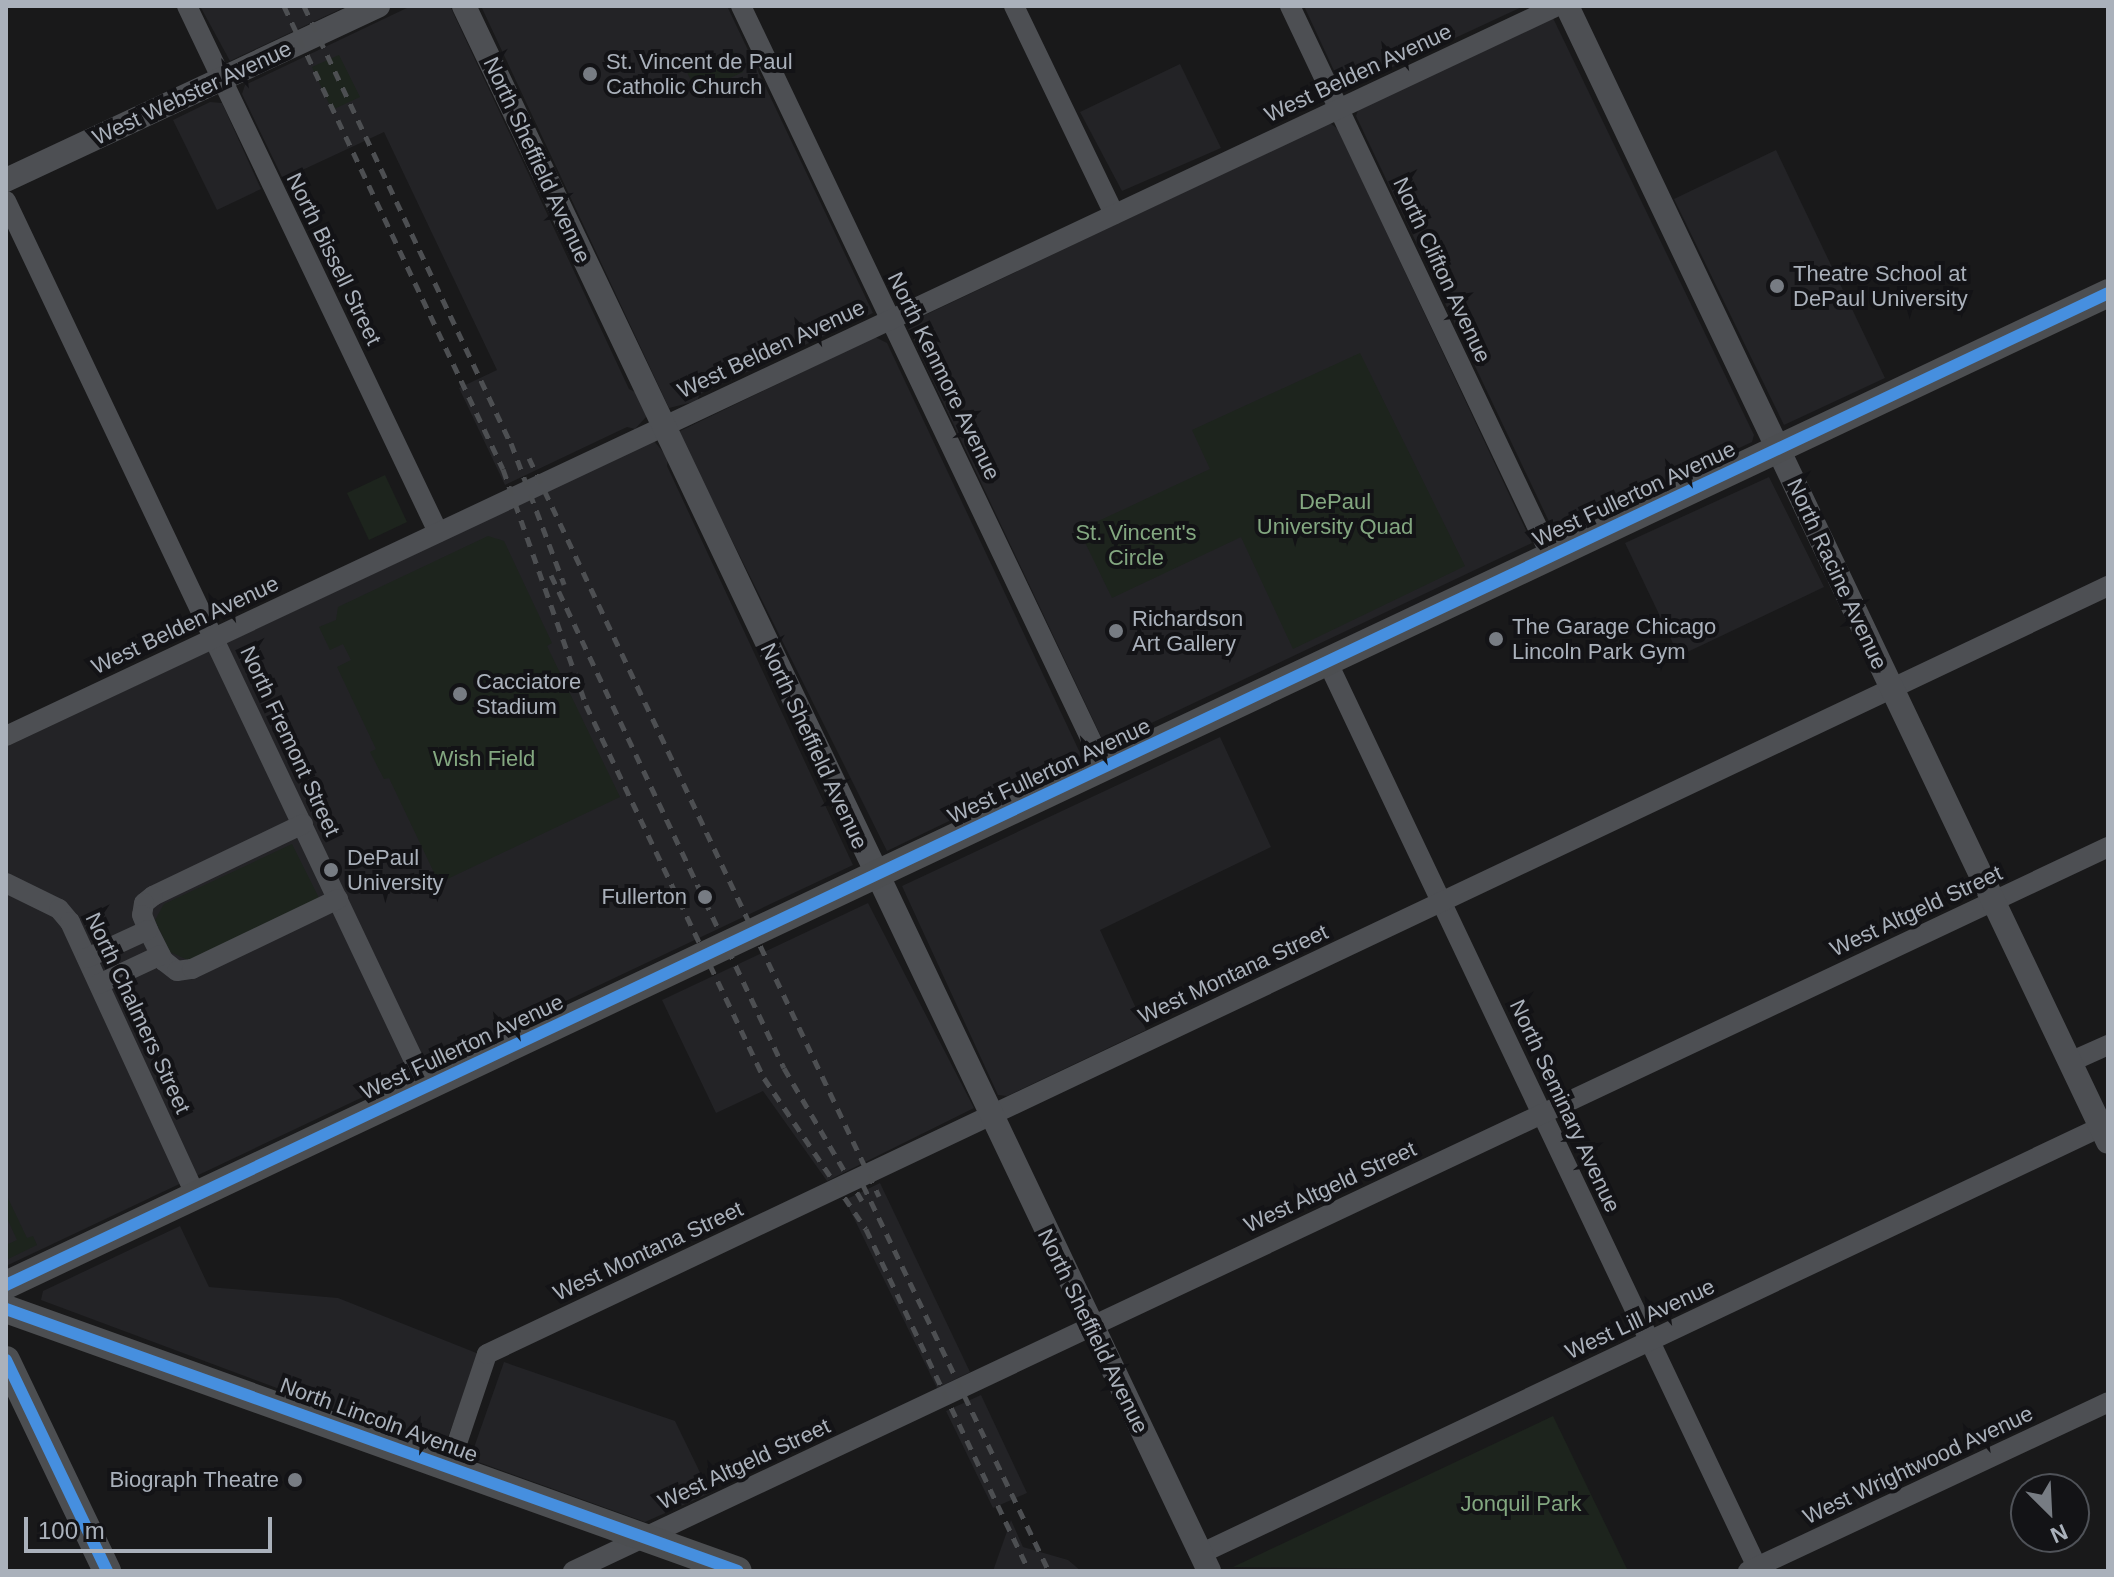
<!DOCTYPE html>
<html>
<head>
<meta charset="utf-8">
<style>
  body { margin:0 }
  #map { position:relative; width:2114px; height:1577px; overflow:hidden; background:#19191a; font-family:Arial,sans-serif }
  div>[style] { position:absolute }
  .built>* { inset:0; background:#232326 }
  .green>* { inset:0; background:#1d241d }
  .minor>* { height:20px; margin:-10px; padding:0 10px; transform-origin:10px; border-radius:10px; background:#4d4f53 }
  .tertiary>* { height:24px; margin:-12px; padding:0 12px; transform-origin:12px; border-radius:12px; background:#4d4f53 }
  .secondary>* { height:28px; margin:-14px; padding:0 14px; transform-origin:14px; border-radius:14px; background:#4c4e51 }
  .rail>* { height:5px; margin-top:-2.5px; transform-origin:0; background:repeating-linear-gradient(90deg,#4d4f52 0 10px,transparent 0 18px) }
  .cycleway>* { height:12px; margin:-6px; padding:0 6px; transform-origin:6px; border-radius:6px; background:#468fdf }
  .dots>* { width:22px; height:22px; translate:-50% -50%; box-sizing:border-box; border:4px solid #131316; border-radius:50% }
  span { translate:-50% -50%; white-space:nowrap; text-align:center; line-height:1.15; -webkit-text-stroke:8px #131316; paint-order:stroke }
  .poi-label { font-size:22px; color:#aab1bb }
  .left { translate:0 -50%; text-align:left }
  .right { translate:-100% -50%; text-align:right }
  .street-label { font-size:22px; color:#aab1bb }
  .park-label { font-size:22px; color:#83a780 }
  .frame { position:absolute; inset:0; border:8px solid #aab1bb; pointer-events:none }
  .north { position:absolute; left:2010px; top:1473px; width:80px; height:80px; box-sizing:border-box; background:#131316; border:2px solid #4f5258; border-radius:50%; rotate:156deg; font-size:22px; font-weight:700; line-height:32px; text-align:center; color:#aab1bb }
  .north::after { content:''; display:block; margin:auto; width:28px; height:36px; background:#777c83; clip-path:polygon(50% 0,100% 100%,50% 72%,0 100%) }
  .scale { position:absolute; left:24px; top:1517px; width:248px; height:36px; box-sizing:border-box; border:4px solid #aab1bb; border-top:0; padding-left:10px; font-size:24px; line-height:28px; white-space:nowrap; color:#aab1bb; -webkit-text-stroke:6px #131316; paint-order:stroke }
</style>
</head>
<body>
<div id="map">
  <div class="built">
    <i style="clip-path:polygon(200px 6px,347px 6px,230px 61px)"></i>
    <i style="clip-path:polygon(411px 6px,450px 6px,629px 389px,637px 393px,647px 416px,635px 429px,627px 427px,505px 485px,459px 388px,497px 370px,384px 132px,283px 179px,242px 94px,245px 85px)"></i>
    <i style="clip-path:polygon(481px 6px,727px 6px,873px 313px,700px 394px,697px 401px,669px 408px)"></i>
    <i style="clip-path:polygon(1304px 6px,1524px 6px,1343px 90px)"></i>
    <i style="clip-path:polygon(1553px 18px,1754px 435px,1752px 442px,1559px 533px,1553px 530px,1356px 116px,1358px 110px)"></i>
    <i style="clip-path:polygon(1180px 64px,1221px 148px,1122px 191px,1080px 112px)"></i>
    <i style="clip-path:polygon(210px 102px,222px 103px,261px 189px,217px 210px,173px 120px)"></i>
    <i style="clip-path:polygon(1330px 123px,1338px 129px,1532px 543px,1105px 745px,906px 324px)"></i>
    <i style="clip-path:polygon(1776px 150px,1885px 378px,1784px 425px,1674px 199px)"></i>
    <i style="clip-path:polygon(875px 337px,887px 343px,1082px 757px,887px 851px,678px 432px)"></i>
    <i style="clip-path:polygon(654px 441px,668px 458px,667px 466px,853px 865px,6px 1266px,6px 747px)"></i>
    <i style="clip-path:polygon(1769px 477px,1824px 587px,1679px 656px,1625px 543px)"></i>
    <i style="clip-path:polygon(1220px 737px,1271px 847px,1100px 930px,1146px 1030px,1007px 1096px,998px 1095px,902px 886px)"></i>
    <i style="clip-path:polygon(868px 903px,974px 1108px,827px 1181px,763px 1091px,716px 1113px,662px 1000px)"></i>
    <i style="clip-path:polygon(880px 1183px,970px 1372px,937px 1388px,845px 1200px)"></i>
    <i style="clip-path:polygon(180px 1226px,209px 1287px,338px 1298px,479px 1354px,445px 1445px,430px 1445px,41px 1300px,43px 1291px)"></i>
    <i style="clip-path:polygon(504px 1362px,675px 1421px,710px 1493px,645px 1522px,470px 1459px)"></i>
    <i style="clip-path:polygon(981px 1395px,1027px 1493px,993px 1508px,946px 1411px)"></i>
    <i style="clip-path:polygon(1011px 1520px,1023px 1547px,1068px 1560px,1081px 1571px,993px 1571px)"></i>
  </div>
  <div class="green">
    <i style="clip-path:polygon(732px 49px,743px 72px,697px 93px,686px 70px)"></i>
    <i style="clip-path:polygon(339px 55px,360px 97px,332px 110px,312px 67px)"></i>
    <i style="clip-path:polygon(1360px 353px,1465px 566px,1293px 649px,1241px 537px,1112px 598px,1079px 530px,1210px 469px,1192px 430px)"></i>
    <i style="clip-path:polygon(385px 475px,407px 522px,369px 540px,347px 493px)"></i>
    <i style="clip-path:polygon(488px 536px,504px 541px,552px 643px,547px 646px,620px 797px,439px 883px,389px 778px,384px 779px,370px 752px,376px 749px,337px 667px,351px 660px,343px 644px,330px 650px,319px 627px,336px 620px,338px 607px)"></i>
    <i style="clip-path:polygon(292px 844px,320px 900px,190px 961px,170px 952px,155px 920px,164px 904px)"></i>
    <i style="clip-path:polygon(6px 1194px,27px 1238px,33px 1236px,37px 1245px,6px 1260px,6px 1245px,17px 1240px,6px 1216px)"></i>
    <i style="clip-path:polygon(1553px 1416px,1628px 1571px,1233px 1567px)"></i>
  </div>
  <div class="minor">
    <i style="left:187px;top:6px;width:583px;rotate:64.49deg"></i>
    <i style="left:741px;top:6px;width:843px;rotate:64.5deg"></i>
    <i style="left:1014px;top:6px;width:231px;rotate:64.3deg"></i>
    <i style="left:1290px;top:6px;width:609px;rotate:64.61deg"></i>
    <i style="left:6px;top:201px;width:980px;rotate:64.61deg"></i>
    <i style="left:1327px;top:661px;width:1007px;rotate:64.61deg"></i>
    <i style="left:6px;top:736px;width:1714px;rotate:-25.2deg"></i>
    <i style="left:303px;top:824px;width:166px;rotate:154.4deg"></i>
    <i style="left:153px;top:896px;width:11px;rotate:142deg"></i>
    <i style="left:144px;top:903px;width:12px;rotate:99deg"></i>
    <i style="left:142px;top:915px;width:16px;rotate:68deg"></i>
    <i style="left:148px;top:930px;width:35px;rotate:63deg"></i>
    <i style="left:164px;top:961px;width:16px;rotate:38deg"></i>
    <i style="left:177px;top:971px;width:15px;rotate:-8deg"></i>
    <i style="left:192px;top:969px;width:162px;rotate:-25.6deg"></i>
    <i style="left:6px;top:883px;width:59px;rotate:26.1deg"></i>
    <i style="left:59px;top:909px;width:17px;rotate:50deg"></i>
    <i style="left:70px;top:922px;width:299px;rotate:65.3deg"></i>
    <i style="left:87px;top:958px;width:67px;rotate:-24.7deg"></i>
    <i style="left:99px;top:984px;width:68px;rotate:-25.1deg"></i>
    <i style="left:2070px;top:1062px;width:42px;rotate:-24.1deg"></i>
    <i style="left:449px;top:1467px;width:119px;rotate:-71.4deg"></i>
    <i style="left:487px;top:1354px;width:1794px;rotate:-25.35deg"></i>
    <i style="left:1200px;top:1554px;width:997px;rotate:-25.36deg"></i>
    <i style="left:573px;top:1571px;width:1697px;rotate:-25.25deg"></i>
    <i style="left:1748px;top:1571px;width:398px;rotate:-25.1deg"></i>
  </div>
  <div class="tertiary">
    <i style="left:464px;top:6px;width:1733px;rotate:64.54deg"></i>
    <i style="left:1567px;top:6px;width:1258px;rotate:64.53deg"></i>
    <i style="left:6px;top:180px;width:411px;rotate:-25.1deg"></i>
  </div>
  <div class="secondary">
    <i style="left:6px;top:1285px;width:2324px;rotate:-25.26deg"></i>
    <i style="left:6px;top:1309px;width:777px;rotate:19.69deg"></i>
    <i style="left:6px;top:1360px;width:234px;rotate:64.4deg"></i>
  </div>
  <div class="rail">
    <i style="left:284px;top:6px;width:512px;rotate:64.69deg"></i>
    <i style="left:503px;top:469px;width:250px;rotate:70.6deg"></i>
    <i style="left:586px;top:705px;width:413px;rotate:64.5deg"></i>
    <i style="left:764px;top:1078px;width:182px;rotate:56deg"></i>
    <i style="left:866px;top:1229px;width:379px;rotate:64.5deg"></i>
    <i style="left:304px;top:6px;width:484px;rotate:64.7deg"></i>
    <i style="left:511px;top:443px;width:151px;rotate:69.4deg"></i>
    <i style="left:529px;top:458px;width:817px;rotate:64.63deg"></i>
    <i style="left:551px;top:575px;width:545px;rotate:64.7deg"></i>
    <i style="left:784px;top:1068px;width:154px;rotate:59.6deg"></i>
    <i style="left:863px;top:1185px;width:428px;rotate:64.3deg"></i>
  </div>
  <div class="cycleway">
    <i style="left:6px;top:1285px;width:2324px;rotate:-25.26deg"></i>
    <i style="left:6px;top:1309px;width:777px;rotate:19.69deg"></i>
    <i style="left:6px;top:1360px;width:234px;rotate:64.4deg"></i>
  </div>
  <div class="dots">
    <i style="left:590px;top:74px;background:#777c83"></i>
    <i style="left:1777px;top:286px;background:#777c83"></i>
    <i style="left:1116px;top:631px;background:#777c83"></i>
    <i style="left:1496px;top:639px;background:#777c83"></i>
    <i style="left:460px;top:694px;background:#777c83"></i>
    <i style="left:331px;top:870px;background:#777c83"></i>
    <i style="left:705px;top:897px;background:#777c83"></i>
    <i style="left:295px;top:1480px;background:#777c83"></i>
  </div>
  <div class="poi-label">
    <span class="left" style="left:606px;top:74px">St. Vincent de Paul<br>Catholic Church</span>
    <span class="left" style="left:1793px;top:286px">Theatre School at<br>DePaul University</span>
    <span class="left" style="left:1132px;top:631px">Richardson<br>Art Gallery</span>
    <span class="left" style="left:1512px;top:639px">The Garage Chicago<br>Lincoln Park Gym</span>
    <span class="left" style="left:476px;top:694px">Cacciatore<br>Stadium</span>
    <span class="left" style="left:347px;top:870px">DePaul<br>University</span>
    <span class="right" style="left:687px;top:897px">Fullerton</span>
    <span class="right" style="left:279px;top:1480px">Biograph Theatre</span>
  </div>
  <div class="street-label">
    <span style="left:1358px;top:73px;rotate:-25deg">West Belden Avenue</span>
    <span style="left:192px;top:93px;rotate:-25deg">West Webster Avenue</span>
    <span style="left:537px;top:160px;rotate:65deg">North Sheffield Avenue</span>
    <span style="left:334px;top:259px;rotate:64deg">North Bissell Street</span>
    <span style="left:1442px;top:270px;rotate:65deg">North Clifton Avenue</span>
    <span style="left:771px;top:349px;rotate:-25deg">West Belden Avenue</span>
    <span style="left:944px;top:376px;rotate:64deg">North Kenmore Avenue</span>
    <span style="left:1634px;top:494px;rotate:-25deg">West Fullerton Avenue</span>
    <span style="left:1837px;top:574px;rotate:65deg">North Racine Avenue</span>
    <span style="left:185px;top:625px;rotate:-25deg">West Belden Avenue</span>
    <span style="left:290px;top:741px;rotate:65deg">North Fremont Street</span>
    <span style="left:814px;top:746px;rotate:65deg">North Sheffield Avenue</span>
    <span style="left:1049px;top:771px;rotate:-25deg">West Fullerton Avenue</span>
    <span style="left:1916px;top:911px;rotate:-25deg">West Altgeld Street</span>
    <span style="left:1233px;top:974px;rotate:-25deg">West Montana Street</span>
    <span style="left:138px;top:1013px;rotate:65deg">North Chalmers Street</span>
    <span style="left:462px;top:1047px;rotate:-25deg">West Fullerton Avenue</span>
    <span style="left:1565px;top:1106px;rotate:65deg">North Seminary Avenue</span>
    <span style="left:1330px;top:1187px;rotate:-25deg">West Altgeld Street</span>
    <span style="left:648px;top:1251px;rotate:-25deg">West Montana Street</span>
    <span style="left:1640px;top:1319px;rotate:-25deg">West Lill Avenue</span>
    <span style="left:1093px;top:1331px;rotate:64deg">North Sheffield Avenue</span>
    <span style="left:379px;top:1420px;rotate:20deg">North Lincoln Avenue</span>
    <span style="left:744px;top:1464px;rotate:-25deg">West Altgeld Street</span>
    <span style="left:1918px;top:1465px;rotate:-25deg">West Wrightwood Avenue</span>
  </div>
  <div class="park-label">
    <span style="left:1335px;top:514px">DePaul<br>University Quad</span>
    <span style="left:1136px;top:545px">St. Vincent's<br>Circle</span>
    <span style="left:484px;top:759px">Wish Field</span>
    <span style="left:1521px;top:1504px">Jonquil Park</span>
  </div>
  <div class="frame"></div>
  <div class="north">N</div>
  <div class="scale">100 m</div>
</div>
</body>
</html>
